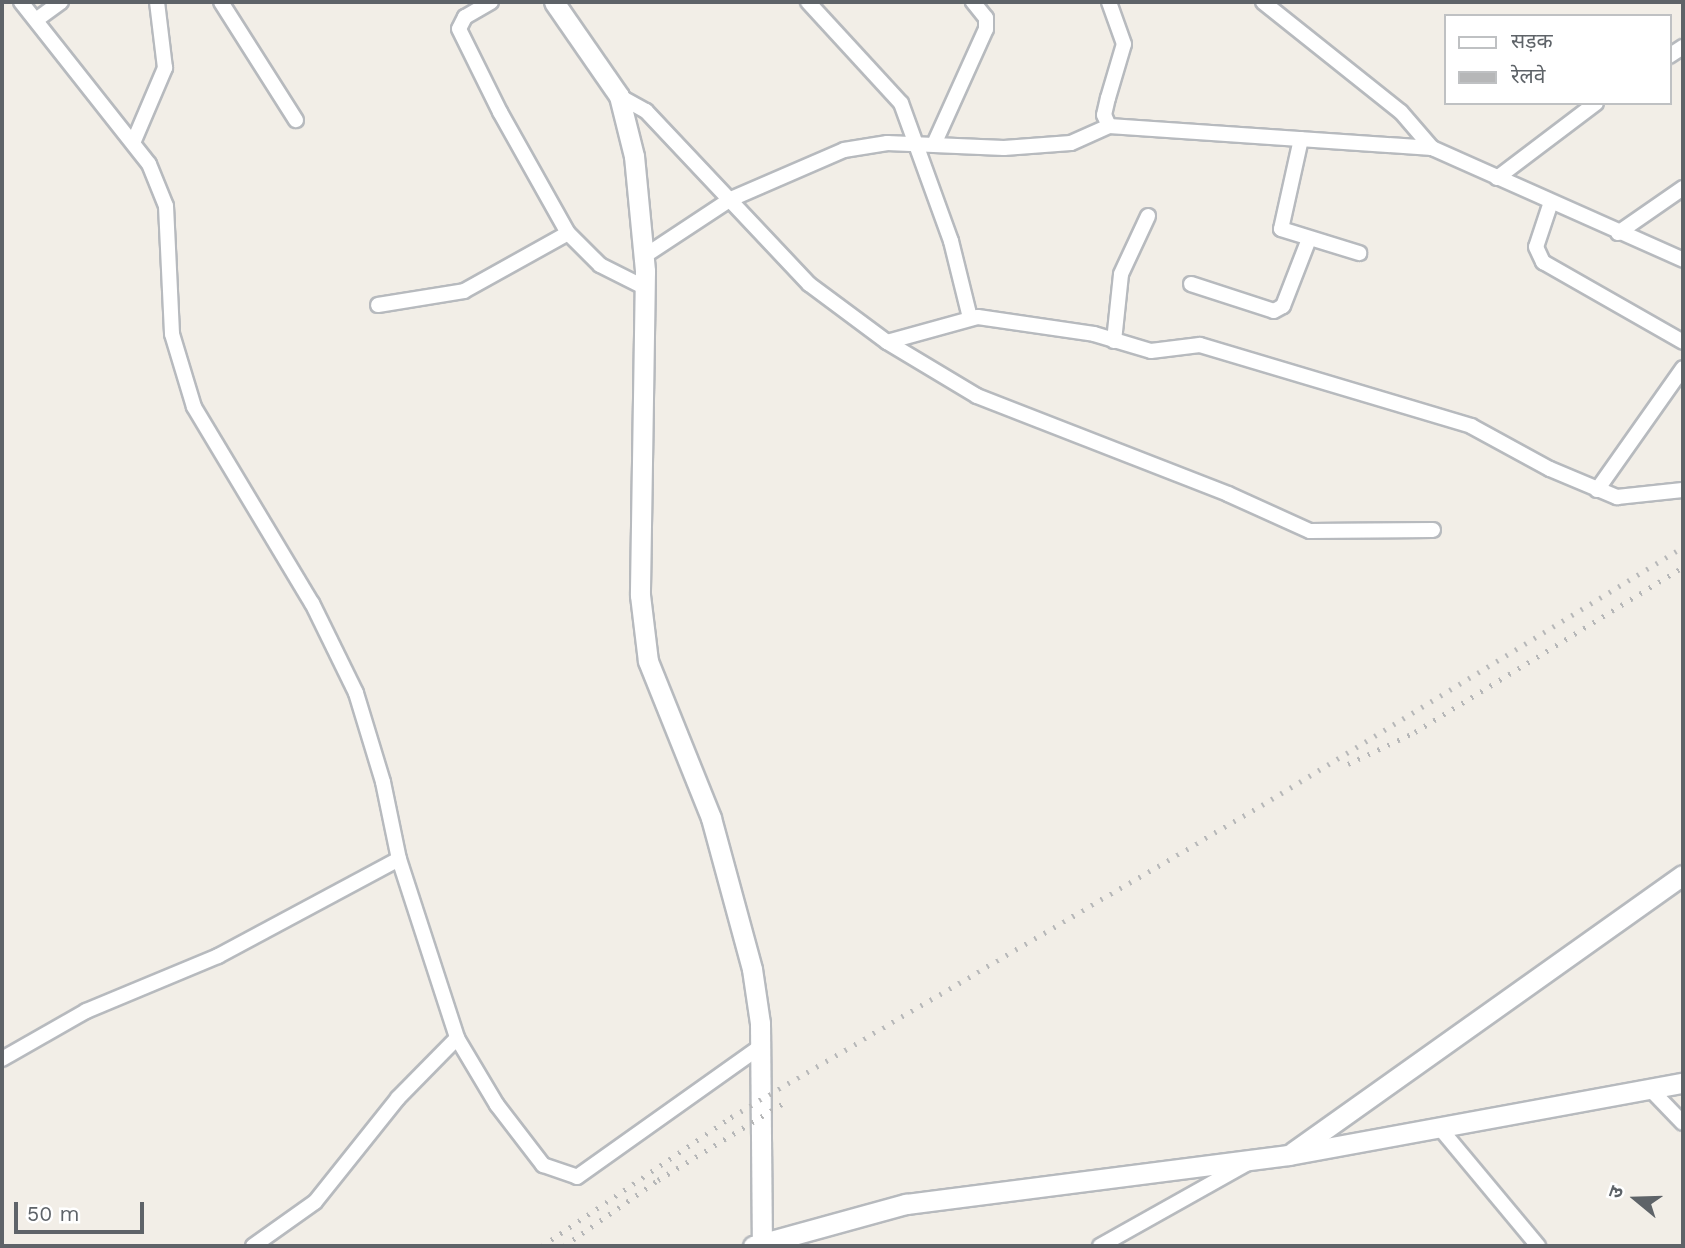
<!DOCTYPE html>
<html>
<head>
<meta charset="utf-8">
<style>
  body { margin:0 }
  #map { position:relative; width:1685px; height:1248px; overflow:hidden; background:#f2eee7; font-family:"Work Sans","Noto Sans Devanagari",sans-serif }
  div>[style] { position:absolute }
  .roads { filter:drop-shadow(2px 0 #b7babe) drop-shadow(-2px 0 #b7babe) drop-shadow(0 2px #b7babe) drop-shadow(0 -2px #b7babe) }
  .street>* { height:14px; margin:-7px; padding:0 7px; transform-origin:7px; border-radius:7px; background:#fff }
  .secondary>* { height:19px; margin:-9.5px; padding:0 9.5px; transform-origin:9.5px; border-radius:9.5px; background:#fff }
  .rail>* { height:5px; margin-top:-2.5px; transform-origin:0; background:repeating-linear-gradient(90deg,#b6b7b8 0 2px,transparent 0 11px) }
  span { translate:-50% -50%; white-space:nowrap; text-align:center; line-height:1.15; -webkit-text-stroke:7px #fff; paint-order:stroke }
  .frame { position:absolute; inset:0; border:4px solid #5e6368; pointer-events:none }
  .legend { position:absolute; left:1444px; top:14px; width:228px; height:91px; box-sizing:border-box; background:#fff; border:2px solid #bfc1c3; margin:0; padding:9px 12px; list-style:none; font-size:21px; color:#5e6368 }
  .legend li { display:flex; align-items:center; gap:14px; height:35px }
  .legend b { width:35px; border:2px solid #bfc1c3 }
  .north { position:absolute; left:1601px; top:1164px; width:70px; height:70px; -webkit-text-stroke:5px #fff; paint-order:stroke; rotate:289deg; font-size:19px; font-weight:700; line-height:28px; text-align:center; color:#5e6368 }
  .north::after { content:''; display:block; margin:auto; width:24px; height:32px; background:#5e6368; clip-path:polygon(50% 0,100% 100%,50% 72%,0 100%) }
  .scale { position:absolute; left:14px; top:1202px; width:130px; height:32px; box-sizing:border-box; border:4px solid #5e6368; border-top:0; padding-left:9px; font-size:21px; line-height:24px; white-space:nowrap; color:#5e6368; -webkit-text-stroke:5px #fff; paint-order:stroke }
</style>
</head>
<body>
<div id="map">
  <div class="roads">
    <div class="street">
      <i style="left:21px;top:2px;width:206px;rotate:51.7deg"></i>
      <i style="left:149px;top:164px;width:45px;rotate:68deg"></i>
      <i style="left:166px;top:206px;width:128px;rotate:87.3deg"></i>
      <i style="left:172px;top:334px;width:76px;rotate:73.2deg"></i>
      <i style="left:194px;top:407px;width:229px;rotate:59deg"></i>
      <i style="left:312px;top:603px;width:100px;rotate:63.9deg"></i>
      <i style="left:356px;top:693px;width:93px;rotate:73.1deg"></i>
      <i style="left:383px;top:782px;width:79px;rotate:78.3deg"></i>
      <i style="left:399px;top:859px;width:188px;rotate:72deg"></i>
      <i style="left:457px;top:1038px;width:78px;rotate:59.2deg"></i>
      <i style="left:497px;top:1105px;width:76px;rotate:52.5deg"></i>
      <i style="left:543px;top:1165px;width:36px;rotate:19deg"></i>
      <i style="left:577px;top:1177px;width:224px;rotate:-35.4deg"></i>
      <i style="left:221px;top:2px;width:140px;rotate:57.6deg"></i>
      <i style="left:491px;top:2px;width:30px;rotate:150deg"></i>
      <i style="left:465px;top:17px;width:13px;rotate:117deg"></i>
      <i style="left:459px;top:29px;width:93px;rotate:63.7deg"></i>
      <i style="left:500px;top:112px;width:139px;rotate:60.7deg"></i>
      <i style="left:568px;top:233px;width:45px;rotate:45deg"></i>
      <i style="left:600px;top:265px;width:49px;rotate:26.6deg"></i>
      <i style="left:808px;top:2px;width:137px;rotate:47.4deg"></i>
      <i style="left:901px;top:103px;width:147px;rotate:70.1deg"></i>
      <i style="left:951px;top:241px;width:79px;rotate:76.1deg"></i>
      <i style="left:1263px;top:2px;width:176px;rotate:38.6deg"></i>
      <i style="left:1401px;top:112px;width:48px;rotate:49.3deg"></i>
      <i style="left:36px;top:20px;width:31px;rotate:-36deg"></i>
      <i style="left:1669px;top:56px;width:17px;rotate:-33deg"></i>
      <i style="left:619px;top:96px;width:31px;rotate:29deg"></i>
      <i style="left:646px;top:111px;width:238px;rotate:46.7deg"></i>
      <i style="left:809px;top:284px;width:97px;rotate:36.6deg"></i>
      <i style="left:887px;top:342px;width:105px;rotate:31deg"></i>
      <i style="left:977px;top:396px;width:269px;rotate:21.3deg"></i>
      <i style="left:1228px;top:494px;width:90px;rotate:24.3deg"></i>
      <i style="left:1310px;top:531px;width:123px;rotate:-0.5deg"></i>
      <i style="left:1109px;top:126px;width:12px;rotate:-114deg"></i>
      <i style="left:1104px;top:115px;width:17px;rotate:-77deg"></i>
      <i style="left:1108px;top:98px;width:56px;rotate:-73.5deg"></i>
      <i style="left:1124px;top:44px;width:45px;rotate:-109.7deg"></i>
      <i style="left:1301px;top:139px;width:92px;rotate:102.5deg"></i>
      <i style="left:1281px;top:229px;width:82px;rotate:17.1deg"></i>
      <i style="left:935px;top:142px;width:124px;rotate:-65.7deg"></i>
      <i style="left:986px;top:29px;width:11px;rotate:-90deg"></i>
      <i style="left:986px;top:18px;width:21px;rotate:-129deg"></i>
      <i style="left:133px;top:143px;width:82px;rotate:-66.9deg"></i>
      <i style="left:165px;top:68px;width:66px;rotate:-96.9deg"></i>
      <i style="left:1497px;top:178px;width:124px;rotate:-37.1deg"></i>
      <i style="left:1551px;top:202px;width:47px;rotate:108.4deg"></i>
      <i style="left:1536px;top:247px;width:17px;rotate:65deg"></i>
      <i style="left:1543px;top:262px;width:161px;rotate:29.7deg"></i>
      <i style="left:1618px;top:233px;width:79px;rotate:-34.7deg"></i>
      <i style="left:643px;top:257px;width:105px;rotate:-33.4deg"></i>
      <i style="left:731px;top:199px;width:123px;rotate:-23.4deg"></i>
      <i style="left:844px;top:150px;width:44px;rotate:-9.2deg"></i>
      <i style="left:887px;top:143px;width:117px;rotate:2.4deg"></i>
      <i style="left:1004px;top:148px;width:67px;rotate:-4.3deg"></i>
      <i style="left:1071px;top:143px;width:42px;rotate:-24.1deg"></i>
      <i style="left:1109px;top:126px;width:324px;rotate:3.9deg"></i>
      <i style="left:1432px;top:148px;width:275px;rotate:24deg"></i>
      <i style="left:1191px;top:284px;width:87px;rotate:18deg"></i>
      <i style="left:1274px;top:311px;width:10px;rotate:-29deg"></i>
      <i style="left:1283px;top:306px;width:72px;rotate:-68.8deg"></i>
      <i style="left:378px;top:305px;width:87px;rotate:-9.2deg"></i>
      <i style="left:464px;top:291px;width:119px;rotate:-29.1deg"></i>
      <i style="left:1114px;top:341px;width:67px;rotate:-84deg"></i>
      <i style="left:1121px;top:274px;width:64px;rotate:-65deg"></i>
      <i style="left:887px;top:342px;width:94px;rotate:-15.4deg"></i>
      <i style="left:978px;top:317px;width:117px;rotate:8.3deg"></i>
      <i style="left:1094px;top:334px;width:59px;rotate:16.6deg"></i>
      <i style="left:1151px;top:351px;width:49px;rotate:-7deg"></i>
      <i style="left:1200px;top:345px;width:283px;rotate:16.6deg"></i>
      <i style="left:1471px;top:426px;width:90px;rotate:28.6deg"></i>
      <i style="left:1550px;top:469px;width:73px;rotate:22.7deg"></i>
      <i style="left:1617px;top:497px;width:66px;rotate:-6.1deg"></i>
      <i style="left:1597px;top:490px;width:149px;rotate:-54.8deg"></i>
      <i style="left:2px;top:1059px;width:97px;rotate:-29.7deg"></i>
      <i style="left:86px;top:1011px;width:143px;rotate:-22.6deg"></i>
      <i style="left:218px;top:956px;width:205px;rotate:-28.2deg"></i>
      <i style="left:1650px;top:1089px;width:47px;rotate:45.9deg"></i>
      <i style="left:1439px;top:1127px;width:155px;rotate:50.2deg"></i>
      <i style="left:253px;top:1246px;width:76px;rotate:-35.4deg"></i>
      <i style="left:315px;top:1202px;width:133px;rotate:-51.4deg"></i>
      <i style="left:398px;top:1098px;width:84px;rotate:-45.5deg"></i>
      <i style="left:1100px;top:1246px;width:170px;rotate:-29.3deg"></i>
    </div>
    <div class="secondary">
      <i style="left:554px;top:2px;width:114px;rotate:55.3deg"></i>
      <i style="left:619px;top:96px;width:62px;rotate:76deg"></i>
      <i style="left:634px;top:156px;width:116px;rotate:84.5deg"></i>
      <i style="left:645px;top:271px;width:324px;rotate:90.9deg"></i>
      <i style="left:640px;top:595px;width:66px;rotate:83.1deg"></i>
      <i style="left:648px;top:661px;width:169px;rotate:68.1deg"></i>
      <i style="left:711px;top:818px;width:156px;rotate:74.8deg"></i>
      <i style="left:752px;top:969px;width:55px;rotate:81.6deg"></i>
      <i style="left:760px;top:1023px;width:219px;rotate:89.5deg"></i>
      <i style="left:1293px;top:1152px;width:478px;rotate:-35.4deg"></i>
      <i style="left:753px;top:1246px;width:159px;rotate:-15.4deg"></i>
      <i style="left:906px;top:1204px;width:386px;rotate:-7.3deg"></i>
      <i style="left:1289px;top:1155px;width:401px;rotate:-10.4deg"></i>
    </div>
  </div>
  <div class="rail">
    <i style="left:1348px;top:764px;width:74px;rotate:-25.5deg"></i>
    <i style="left:1415px;top:732px;width:315px;rotate:-31.6deg"></i>
    <i style="left:542px;top:1246px;width:229px;rotate:-34.3deg"></i>
    <i style="left:731px;top:1117px;width:616px;rotate:-30.44deg"></i>
    <i style="left:1262px;top:805px;width:494px;rotate:-31.5deg"></i>
    <i style="left:564px;top:1246px;width:115px;rotate:-35.1deg"></i>
    <i style="left:658px;top:1180px;width:151px;rotate:-31.5deg"></i>
  </div>
  <div class="frame"></div>
  <ul class="legend">
  <li><b style="height:9px;background:#fff"></b>सड़क</li>
  <li><b style="height:9px;background:#b6b7b8"></b>रेलवे</li>
  </ul>
  <div class="north">उ</div>
  <div class="scale">50 m</div>
</div>
</body>
</html>
